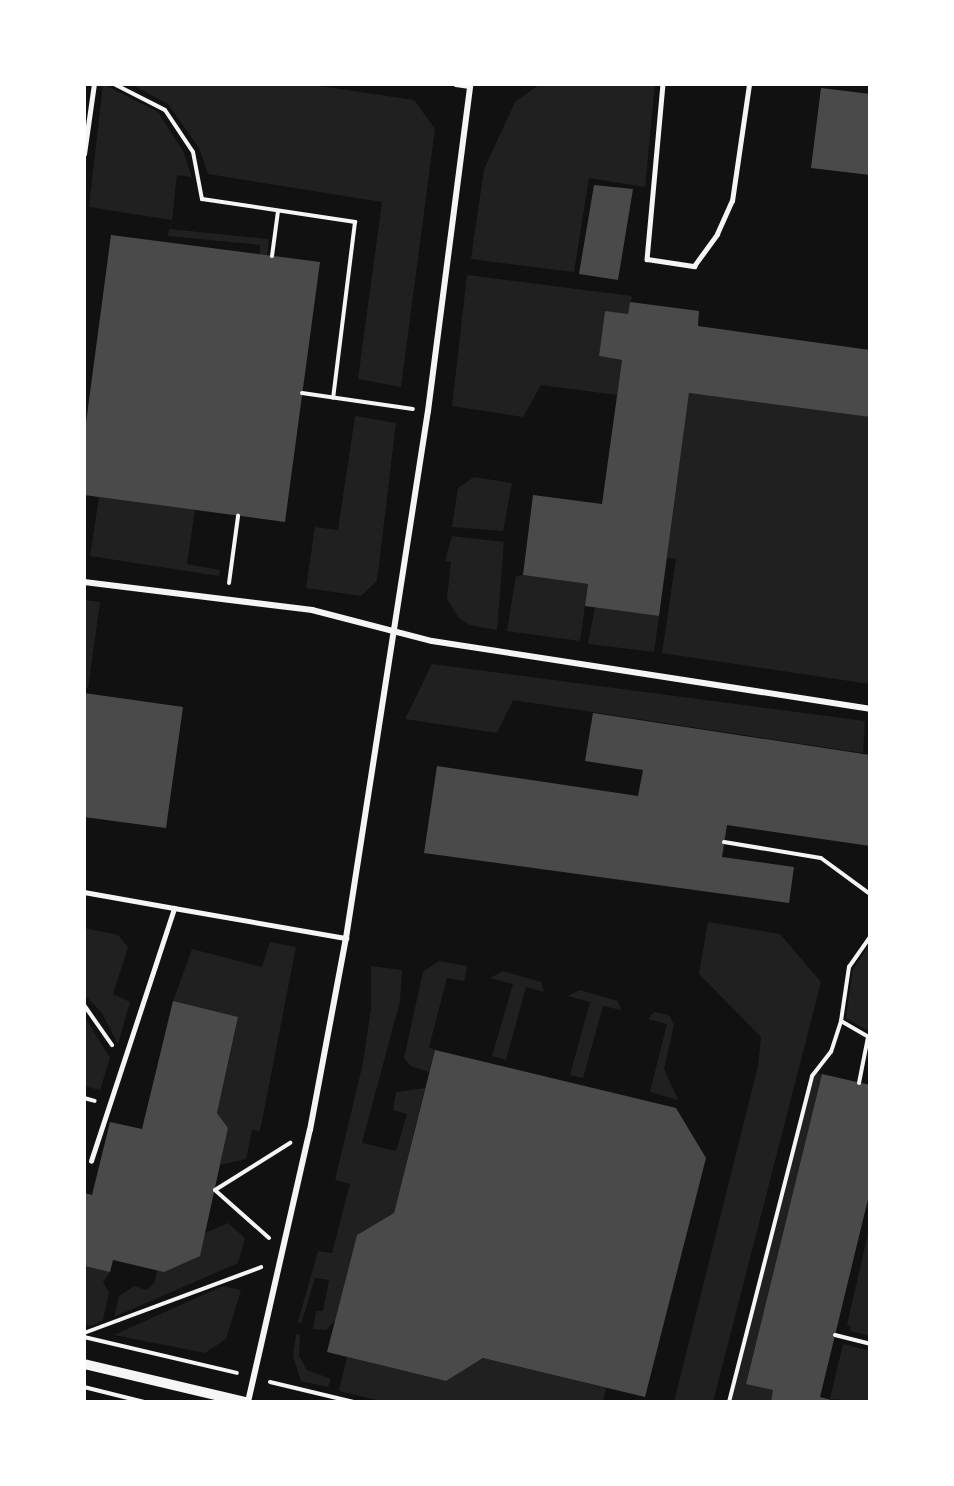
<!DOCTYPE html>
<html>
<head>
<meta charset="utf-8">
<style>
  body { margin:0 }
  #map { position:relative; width:954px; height:1486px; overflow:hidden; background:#111; font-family:Ubuntu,sans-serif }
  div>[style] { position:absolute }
  .green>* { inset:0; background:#202020 }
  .building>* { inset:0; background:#4a4a4a }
  .path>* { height:4px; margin:-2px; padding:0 2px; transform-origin:2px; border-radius:2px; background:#f5f5f5 }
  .service>* { height:4.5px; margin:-2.25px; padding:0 2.25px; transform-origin:2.25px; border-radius:2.25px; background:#f5f5f5 }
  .minor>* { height:6px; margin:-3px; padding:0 3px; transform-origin:3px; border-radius:3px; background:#f5f5f5 }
  .tertiary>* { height:10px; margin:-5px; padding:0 5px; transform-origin:5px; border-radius:5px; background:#f5f5f5 }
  span { translate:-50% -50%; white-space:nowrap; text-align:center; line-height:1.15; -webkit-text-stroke:6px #fff; paint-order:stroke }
  .frame { position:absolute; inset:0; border:86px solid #fff; pointer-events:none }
</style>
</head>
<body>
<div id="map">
  <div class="green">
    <i style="clip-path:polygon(103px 84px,158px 112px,183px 151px,192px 177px,177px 175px,172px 220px,89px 207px)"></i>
    <i style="clip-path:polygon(131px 84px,306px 84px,414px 100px,435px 129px,401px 387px,358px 379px,382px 202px,208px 174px,199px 148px,168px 104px)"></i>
    <i style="clip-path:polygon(540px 84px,655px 84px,645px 187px,589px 178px,574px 272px,471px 259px,484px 169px,515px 102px)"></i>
    <i style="clip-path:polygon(169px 229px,269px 239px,267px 255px,260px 254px,260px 245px,168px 236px)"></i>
    <i style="clip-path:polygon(467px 275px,632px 296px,628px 314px,605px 312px,599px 356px,622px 360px,617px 395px,541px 385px,523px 417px,452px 406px)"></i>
    <i style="clip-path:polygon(689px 393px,870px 417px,870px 684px,662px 653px,676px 559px,667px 558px)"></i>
    <i style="clip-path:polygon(355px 416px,396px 423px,377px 581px,361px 596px,306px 588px,315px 527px,338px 530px)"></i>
    <i style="clip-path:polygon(474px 477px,512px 483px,503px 531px,452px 527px,458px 488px)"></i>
    <i style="clip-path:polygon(99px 497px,195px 510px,187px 564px,220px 570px,219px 576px,90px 556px)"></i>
    <i style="clip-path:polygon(452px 536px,504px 542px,497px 630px,469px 625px,458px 617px,447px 599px,451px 562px,445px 561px)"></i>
    <i style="clip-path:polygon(523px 575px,588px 584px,580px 641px,507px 631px,516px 576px)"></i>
    <i style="clip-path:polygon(84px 600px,100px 602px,88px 688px,84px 687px)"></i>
    <i style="clip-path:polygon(595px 607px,659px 616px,654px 652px,588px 644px)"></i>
    <i style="clip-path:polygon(432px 664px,865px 721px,863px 753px,513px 700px,497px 733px,405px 719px)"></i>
    <i style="clip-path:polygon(708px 922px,780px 934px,821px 982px,713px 1402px,674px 1402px,758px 1066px,761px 1037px,699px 974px)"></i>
    <i style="clip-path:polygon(84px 928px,118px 935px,128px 947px,113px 994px,130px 1002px,118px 1044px,102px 1013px,84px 994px)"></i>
    <i style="clip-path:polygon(270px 942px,296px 947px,260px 1131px,252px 1130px,246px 1159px,220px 1165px,228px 1128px,217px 1113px,238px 1018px,173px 1001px,192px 949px,262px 967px)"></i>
    <i style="clip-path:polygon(870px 944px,870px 1032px,846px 1018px,853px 969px)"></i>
    <i style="clip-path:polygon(439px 961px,467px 966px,464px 981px,447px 978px,429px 1047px,435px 1050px,429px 1072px,411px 1066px,404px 1058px,423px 972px)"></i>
    <i style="clip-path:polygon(371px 966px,402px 970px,400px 1001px,362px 1143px,396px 1151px,407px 1114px,393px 1110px,396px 1092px,425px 1088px,394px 1213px,357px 1235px,335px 1321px,326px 1330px,313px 1329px,316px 1311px,323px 1311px,329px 1280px,315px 1278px,301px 1324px,298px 1322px,318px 1251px,332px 1253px,350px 1184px,335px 1180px,363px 1063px,371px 1008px)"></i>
    <i style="clip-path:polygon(503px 971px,541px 982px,544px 992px,526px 987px,506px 1060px,492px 1056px,513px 984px,490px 978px)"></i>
    <i style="clip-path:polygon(580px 990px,618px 1001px,621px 1010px,603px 1006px,583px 1078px,570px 1075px,590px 1002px,568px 996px)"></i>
    <i style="clip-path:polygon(654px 1012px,669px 1015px,674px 1025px,664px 1069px,678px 1100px,650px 1092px,667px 1024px,648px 1019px)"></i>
    <i style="clip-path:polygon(84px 1016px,110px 1058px,100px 1090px,84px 1086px)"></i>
    <i style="clip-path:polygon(811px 1072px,822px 1074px,746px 1383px,773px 1390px,771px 1402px,728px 1402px)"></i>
    <i style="clip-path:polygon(228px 1223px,245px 1238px,238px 1263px,114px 1317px,119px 1296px,134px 1286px,147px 1290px,155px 1282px,157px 1270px,205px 1233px)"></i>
    <i style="clip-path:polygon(870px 1225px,870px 1336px,850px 1331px,851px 1326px,847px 1325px)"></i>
    <i style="clip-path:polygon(84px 1266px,110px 1272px,103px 1282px,109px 1293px,103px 1320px,92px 1326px,84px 1324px)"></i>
    <i style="clip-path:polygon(223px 1286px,241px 1290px,226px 1339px,205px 1353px,114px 1335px)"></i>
    <i style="clip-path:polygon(296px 1334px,300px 1335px,299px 1356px,307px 1370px,331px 1379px,328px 1387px,301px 1381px,293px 1356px)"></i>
    <i style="clip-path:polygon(843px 1344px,870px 1351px,870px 1402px,830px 1399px)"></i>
    <i style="clip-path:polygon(347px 1357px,446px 1381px,483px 1358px,606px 1388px,603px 1402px,385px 1402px,339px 1391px)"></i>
  </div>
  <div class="building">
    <i style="clip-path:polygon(821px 88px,870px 94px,870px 175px,811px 168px)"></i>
    <i style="clip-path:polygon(594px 185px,633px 189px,618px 280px,579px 274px)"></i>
    <i style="clip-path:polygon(111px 235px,320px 262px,285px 522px,84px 495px,84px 438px)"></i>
    <i style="clip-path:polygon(630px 302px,699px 311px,698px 326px,870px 350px,870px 417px,689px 393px,659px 616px,585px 606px,588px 584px,523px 575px,533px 495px,602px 504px,622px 360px,599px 356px,605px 311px,628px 314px)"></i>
    <i style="clip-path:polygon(84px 693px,183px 707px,166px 828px,84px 817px)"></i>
    <i style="clip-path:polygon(593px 713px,870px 755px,870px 846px,727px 825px,722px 857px,794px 867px,789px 903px,424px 853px,437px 766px,638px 796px,643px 770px,585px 761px)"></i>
    <i style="clip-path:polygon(173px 1001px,238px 1017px,217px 1113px,228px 1128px,200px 1256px,164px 1272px,113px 1260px,110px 1272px,84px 1266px,84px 1193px,92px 1195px,110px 1122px,142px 1129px)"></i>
    <i style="clip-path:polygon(435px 1050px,676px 1108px,706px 1158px,645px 1397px,483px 1358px,446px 1381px,327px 1352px,357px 1235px,394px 1213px)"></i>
    <i style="clip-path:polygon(822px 1074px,870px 1085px,870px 1191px,820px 1397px,839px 1402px,771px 1402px,773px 1390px,746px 1384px)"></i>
  </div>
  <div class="path">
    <i style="left:114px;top:84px;width:57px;rotate:27deg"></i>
    <i style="left:165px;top:110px;width:50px;rotate:56.3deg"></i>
    <i style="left:193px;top:152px;width:48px;rotate:79.2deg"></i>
    <i style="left:202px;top:199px;width:155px;rotate:8.5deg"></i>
    <i style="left:355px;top:222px;width:177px;rotate:97.1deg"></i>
    <i style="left:272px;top:256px;width:45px;rotate:-82.4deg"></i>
    <i style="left:302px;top:393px;width:112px;rotate:8.2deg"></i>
    <i style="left:229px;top:583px;width:68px;rotate:-82.3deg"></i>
    <i style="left:724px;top:842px;width:98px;rotate:9.4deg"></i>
    <i style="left:821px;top:858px;width:61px;rotate:36.3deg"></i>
    <i style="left:84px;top:1005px;width:49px;rotate:55deg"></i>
    <i style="left:841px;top:1021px;width:55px;rotate:-81.6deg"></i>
    <i style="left:849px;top:967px;width:37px;rotate:-55deg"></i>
    <i style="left:859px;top:1083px;width:47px;rotate:-78.9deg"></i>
    <i style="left:84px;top:1098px;width:11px;rotate:15deg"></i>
    <i style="left:269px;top:1238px;width:72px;rotate:-138.4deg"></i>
    <i style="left:215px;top:1190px;width:89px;rotate:-32.1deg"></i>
    <i style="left:84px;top:1333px;width:189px;rotate:-20.4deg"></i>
    <i style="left:835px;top:1335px;width:36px;rotate:14deg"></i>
    <i style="left:84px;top:1337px;width:157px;rotate:13.2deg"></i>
    <i style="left:270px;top:1382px;width:86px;rotate:13.4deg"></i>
    <i style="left:84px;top:1387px;width:62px;rotate:14deg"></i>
    <i style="left:729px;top:1402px;width:336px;rotate:-75.7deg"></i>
    <i style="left:812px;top:1076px;width:31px;rotate:-52deg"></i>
    <i style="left:831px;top:1052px;width:33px;rotate:-72deg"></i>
    <i style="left:841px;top:1021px;width:34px;rotate:30deg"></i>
  </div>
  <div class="service">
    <i style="left:663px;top:84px;width:176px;rotate:95.2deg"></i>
    <i style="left:647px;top:259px;width:48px;rotate:8.5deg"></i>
    <i style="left:694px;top:266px;width:39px;rotate:-54deg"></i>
    <i style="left:717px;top:234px;width:36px;rotate:-66deg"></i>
    <i style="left:732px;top:201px;width:118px;rotate:-81.7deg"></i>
    <i style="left:84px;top:154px;width:71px;rotate:-81.9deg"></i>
    <i style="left:84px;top:892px;width:91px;rotate:10.1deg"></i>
    <i style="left:91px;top:1161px;width:266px;rotate:-71.8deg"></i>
    <i style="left:174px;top:908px;width:175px;rotate:9.9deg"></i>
  </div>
  <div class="minor">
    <i style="left:456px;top:84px;width:14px;rotate:8deg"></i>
    <i style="left:84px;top:582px;width:230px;rotate:7deg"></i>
    <i style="left:312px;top:610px;width:124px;rotate:14.5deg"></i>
    <i style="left:432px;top:641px;width:443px;rotate:8.8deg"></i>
    <i style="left:248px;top:1402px;width:279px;rotate:-77.2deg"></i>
    <i style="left:310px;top:1130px;width:195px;rotate:-79.4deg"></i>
    <i style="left:346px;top:938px;width:533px;rotate:-81.16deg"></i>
    <i style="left:428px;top:411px;width:328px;rotate:-82.6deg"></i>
  </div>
  <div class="tertiary">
    <i style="left:84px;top:1364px;width:165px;rotate:13.3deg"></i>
  </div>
  <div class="frame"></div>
</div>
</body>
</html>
